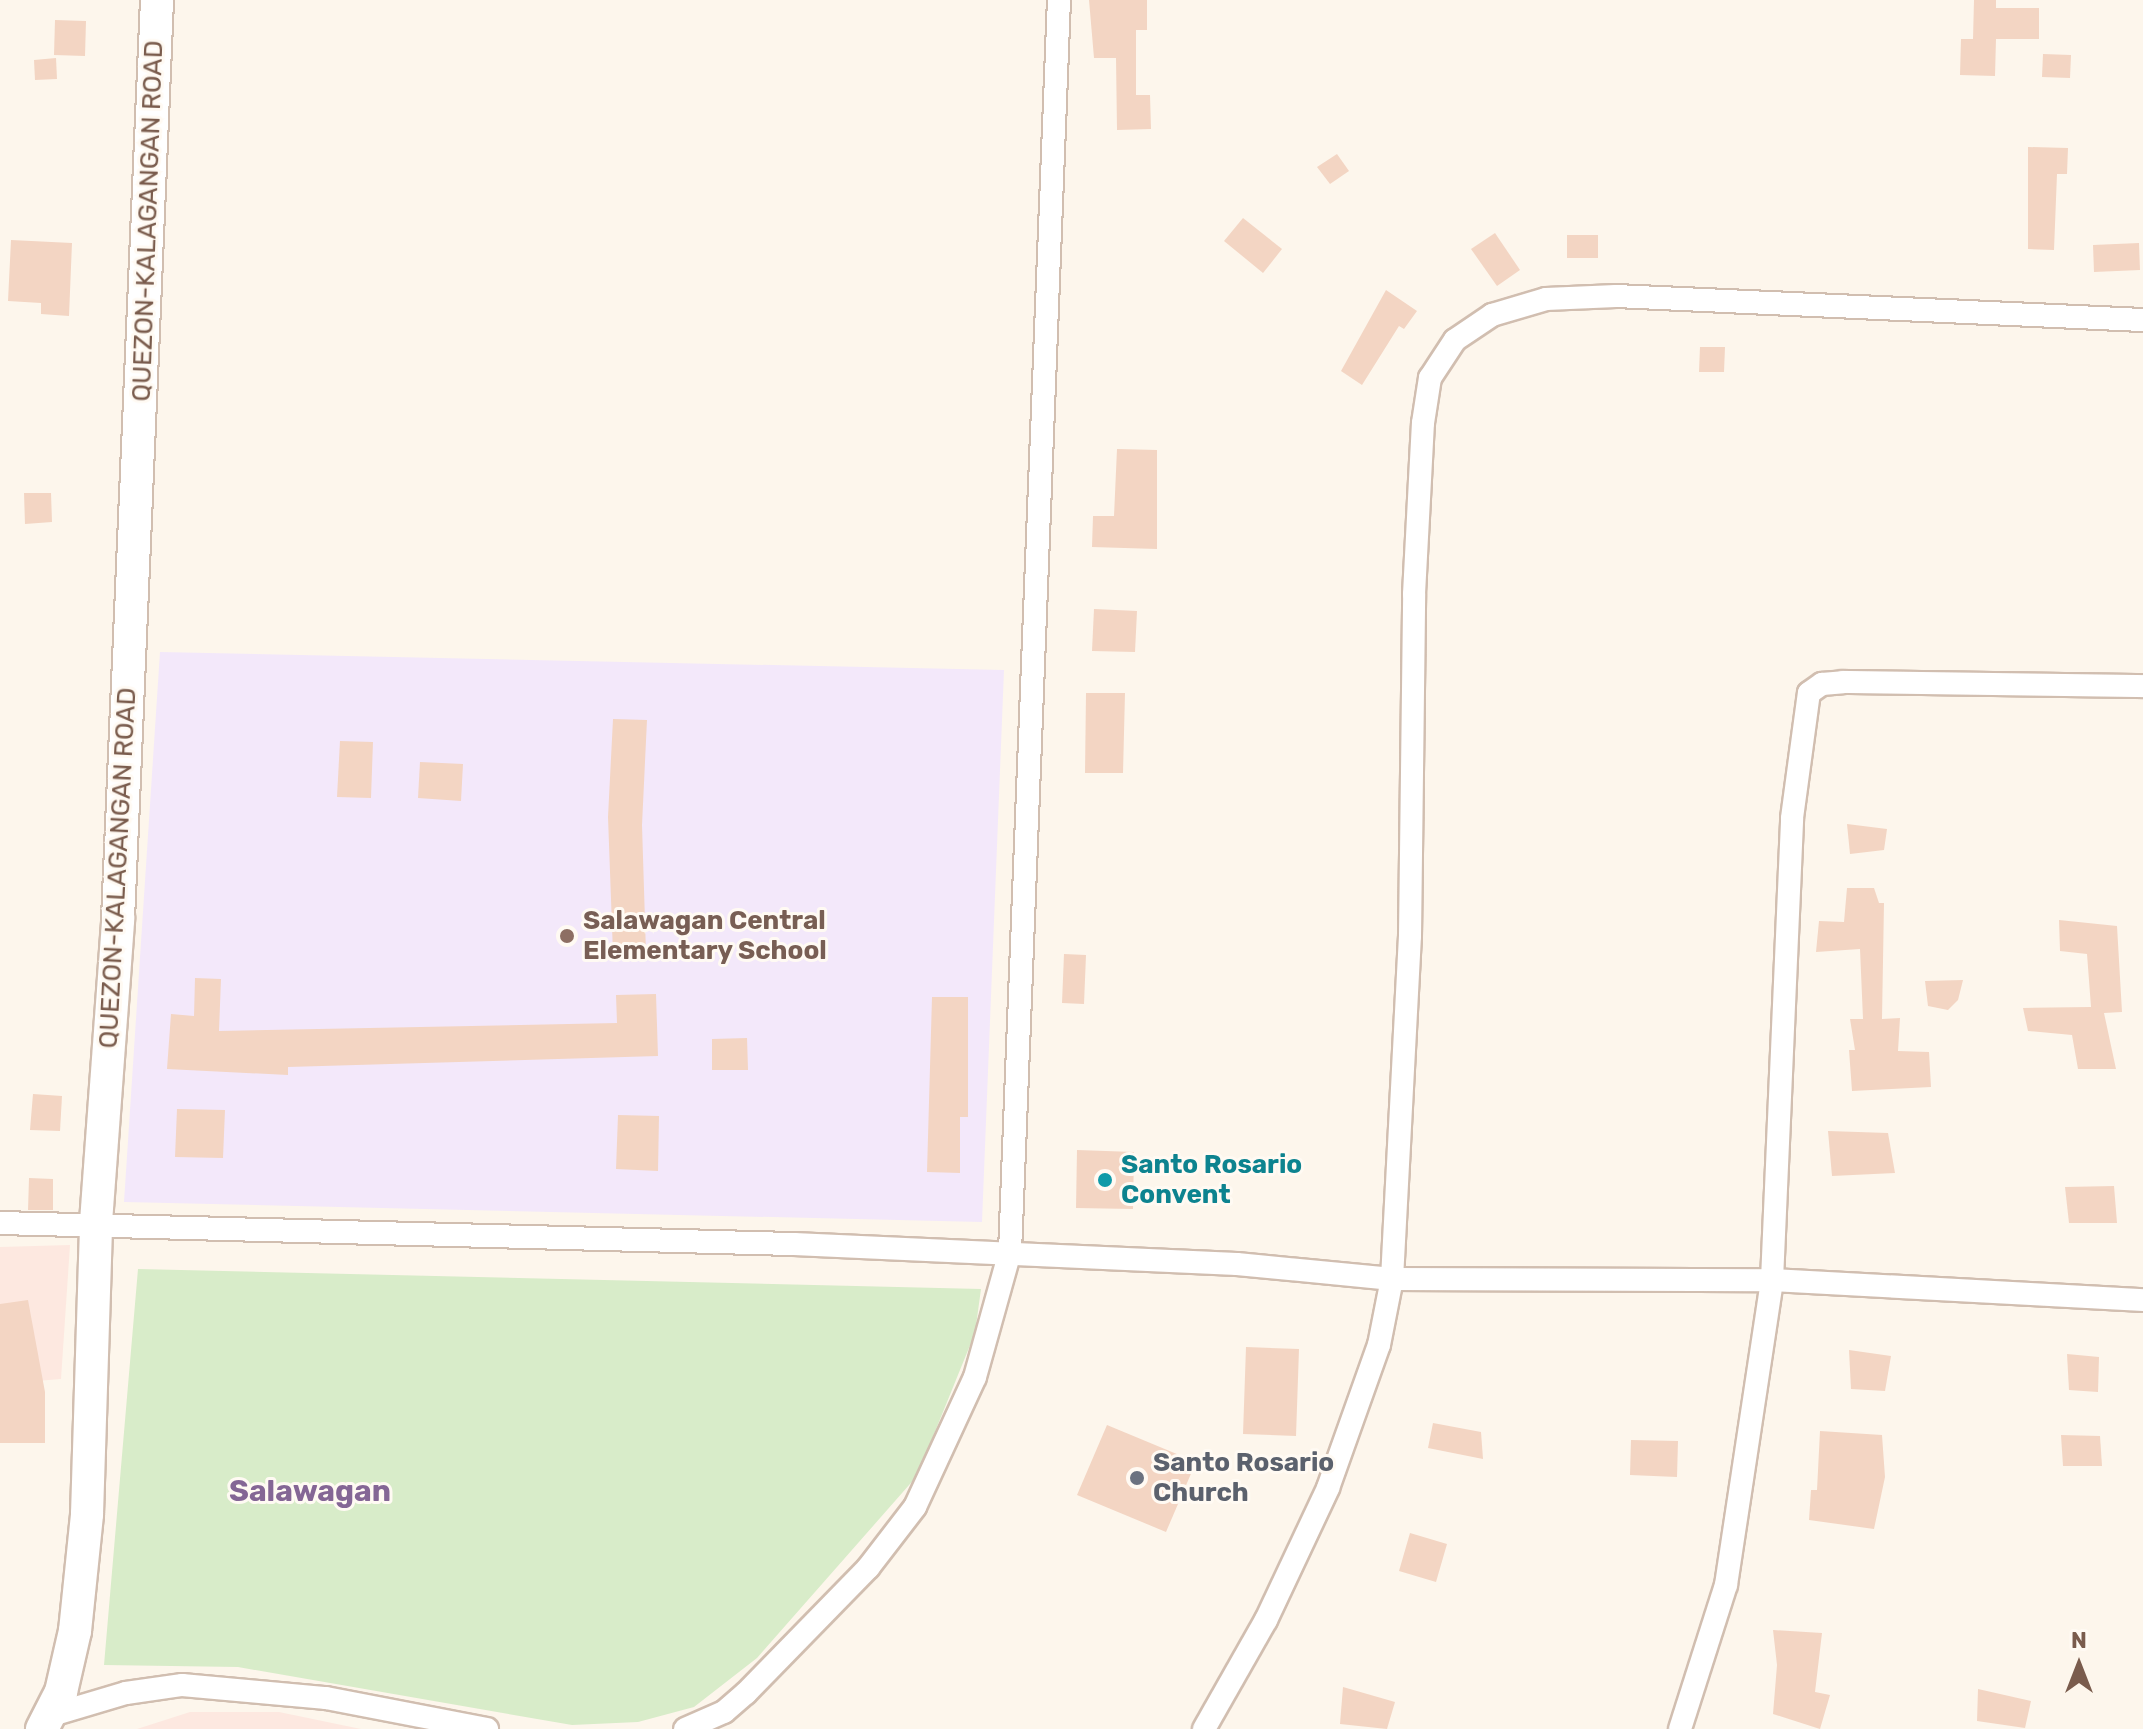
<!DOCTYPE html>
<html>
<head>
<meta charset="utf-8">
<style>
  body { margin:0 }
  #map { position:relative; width:2143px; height:1729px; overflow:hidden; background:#fdf6ec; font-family:Rubik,sans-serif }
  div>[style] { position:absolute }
  .commercial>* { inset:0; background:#fde8e0 }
  .education>* { inset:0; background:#f3e8fa }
  .green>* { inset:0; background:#d8ecc9 }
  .building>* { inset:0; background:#f3d5c3 }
  .roads { filter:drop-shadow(2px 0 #d1beb0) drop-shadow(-2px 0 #d1beb0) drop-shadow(0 2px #d1beb0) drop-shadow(0 -2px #d1beb0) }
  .minor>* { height:22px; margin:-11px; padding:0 11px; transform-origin:11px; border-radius:11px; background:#fff }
  .secondary>* { height:32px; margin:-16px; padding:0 16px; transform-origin:16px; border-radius:16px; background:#fff }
  .dots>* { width:22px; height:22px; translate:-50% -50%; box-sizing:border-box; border:4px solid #fffaf3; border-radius:50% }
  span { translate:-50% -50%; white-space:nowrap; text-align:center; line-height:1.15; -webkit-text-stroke:6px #fffaf3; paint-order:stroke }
  .street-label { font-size:26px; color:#7a5c4d }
  .education-label { font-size:26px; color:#785e54; font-weight:700 }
  .left { translate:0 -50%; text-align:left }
  .culture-label { font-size:26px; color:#0d838f; font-weight:700 }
  .worship-label { font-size:26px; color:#5b616d; font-weight:700 }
  .quarter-label { font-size:30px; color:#846695; font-weight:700 }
  .north { position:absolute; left:2039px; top:1625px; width:80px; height:80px; -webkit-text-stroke:6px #fffaf3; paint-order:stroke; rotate:0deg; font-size:22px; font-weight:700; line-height:32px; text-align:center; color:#7a5c4d }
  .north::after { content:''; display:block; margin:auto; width:28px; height:36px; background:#7a5c4d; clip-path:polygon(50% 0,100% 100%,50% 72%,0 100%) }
</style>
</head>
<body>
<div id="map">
  <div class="commercial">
    <i style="clip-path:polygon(70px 1245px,61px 1379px,0 1384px,0 1247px)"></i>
    <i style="clip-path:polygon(190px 1712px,279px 1712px,361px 1729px,137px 1729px)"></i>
  </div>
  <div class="education">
    <i style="clip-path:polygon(160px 652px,1004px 670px,982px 1222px,124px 1202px)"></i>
  </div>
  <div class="green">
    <i style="clip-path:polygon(138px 1269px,981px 1289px,975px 1333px,917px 1476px,757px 1658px,694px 1707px,638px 1722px,572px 1725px,238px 1667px,104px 1665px)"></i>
  </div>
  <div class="building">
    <i style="clip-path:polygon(1089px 0,1147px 0,1147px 30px,1136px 30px,1136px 95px,1150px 95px,1151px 129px,1117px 130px,1116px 58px,1094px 58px)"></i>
    <i style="clip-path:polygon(1974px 0,1996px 0,1996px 8px,2039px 8px,2039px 39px,1996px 39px,1995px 76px,1960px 75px,1961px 39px,1973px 39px)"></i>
    <i style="clip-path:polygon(55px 20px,86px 21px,85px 56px,54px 55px)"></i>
    <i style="clip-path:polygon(2043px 54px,2071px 55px,2070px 78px,2042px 77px)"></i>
    <i style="clip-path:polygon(56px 58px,57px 79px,35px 80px,34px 60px)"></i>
    <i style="clip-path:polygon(2028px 147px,2068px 148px,2067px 174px,2057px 174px,2054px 250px,2028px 249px)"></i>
    <i style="clip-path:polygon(1337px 154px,1349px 171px,1330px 184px,1317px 167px)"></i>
    <i style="clip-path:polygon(1243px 218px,1282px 249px,1263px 273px,1224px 241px)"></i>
    <i style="clip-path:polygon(1495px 233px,1520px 270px,1497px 286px,1471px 249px)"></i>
    <i style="clip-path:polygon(1567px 235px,1598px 235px,1598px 258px,1567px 258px)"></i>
    <i style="clip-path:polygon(11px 240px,72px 243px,69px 316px,41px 314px,41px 303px,8px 301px)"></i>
    <i style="clip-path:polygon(2139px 243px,2140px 270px,2094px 272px,2093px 245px)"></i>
    <i style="clip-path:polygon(1386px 290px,1417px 311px,1404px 329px,1399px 326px,1362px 385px,1341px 371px)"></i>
    <i style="clip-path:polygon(1700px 347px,1725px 347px,1724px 372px,1699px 372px)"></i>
    <i style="clip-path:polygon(1117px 449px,1157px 450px,1157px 549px,1092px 547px,1093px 516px,1114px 516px)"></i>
    <i style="clip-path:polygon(24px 493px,51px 493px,52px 522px,25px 524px)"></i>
    <i style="clip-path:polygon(1094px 609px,1137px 611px,1135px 652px,1092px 651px)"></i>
    <i style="clip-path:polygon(1086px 693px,1125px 693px,1123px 773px,1085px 773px)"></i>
    <i style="clip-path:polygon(613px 719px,647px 720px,642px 825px,646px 953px,613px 954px,608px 817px)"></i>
    <i style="clip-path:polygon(340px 741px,373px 742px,371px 798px,337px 797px)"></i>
    <i style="clip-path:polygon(420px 762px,463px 764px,461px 801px,418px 798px)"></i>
    <i style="clip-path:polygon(1847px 824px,1887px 829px,1884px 850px,1850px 854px)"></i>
    <i style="clip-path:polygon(1847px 888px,1874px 888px,1879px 903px,1884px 903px,1882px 1019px,1900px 1018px,1898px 1051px,1929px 1052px,1931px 1087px,1852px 1091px,1849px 1050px,1855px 1050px,1850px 1019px,1863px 1019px,1860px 949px,1816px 952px,1819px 921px,1844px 922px)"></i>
    <i style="clip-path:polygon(2059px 920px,2117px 926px,2122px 1012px,2104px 1013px,2116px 1069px,2078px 1069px,2072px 1035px,2028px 1031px,2023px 1008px,2091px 1007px,2087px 954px,2060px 951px)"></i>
    <i style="clip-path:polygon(1064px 954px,1086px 955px,1084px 1004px,1062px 1003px)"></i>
    <i style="clip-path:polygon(195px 978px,221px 979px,219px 1031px,617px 1023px,616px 995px,656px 994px,658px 1056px,288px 1067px,288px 1075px,167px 1069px,171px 1014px,194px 1016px)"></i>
    <i style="clip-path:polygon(1963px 980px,1958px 1000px,1948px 1010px,1928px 1006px,1925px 981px)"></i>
    <i style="clip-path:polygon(932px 997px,968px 997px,968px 1117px,960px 1117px,960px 1173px,927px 1172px)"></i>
    <i style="clip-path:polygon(747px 1038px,748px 1070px,712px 1070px,712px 1039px)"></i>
    <i style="clip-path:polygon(33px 1094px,62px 1096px,60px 1131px,30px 1130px)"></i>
    <i style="clip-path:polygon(177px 1109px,225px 1110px,223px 1158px,175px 1157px)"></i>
    <i style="clip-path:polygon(618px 1115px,659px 1116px,658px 1171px,616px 1169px)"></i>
    <i style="clip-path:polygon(1828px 1131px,1888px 1133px,1895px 1173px,1832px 1176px)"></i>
    <i style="clip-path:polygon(1077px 1150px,1134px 1152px,1133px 1209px,1076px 1208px)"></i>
    <i style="clip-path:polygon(29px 1178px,53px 1179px,53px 1210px,28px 1210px)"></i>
    <i style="clip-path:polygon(2114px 1186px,2117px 1223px,2069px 1223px,2065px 1187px)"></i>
    <i style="clip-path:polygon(28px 1300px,45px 1392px,45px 1443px,0 1443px,0 1304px)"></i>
    <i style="clip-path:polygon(1246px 1347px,1299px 1349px,1296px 1436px,1243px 1434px)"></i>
    <i style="clip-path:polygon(1849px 1350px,1891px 1356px,1885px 1391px,1851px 1389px)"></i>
    <i style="clip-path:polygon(2067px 1354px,2099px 1357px,2098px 1392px,2069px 1390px)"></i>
    <i style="clip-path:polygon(1433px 1423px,1481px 1432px,1483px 1459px,1428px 1448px)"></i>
    <i style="clip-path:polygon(1107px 1425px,1196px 1462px,1166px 1532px,1077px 1495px)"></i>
    <i style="clip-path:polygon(1820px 1431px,1882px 1435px,1885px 1477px,1874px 1529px,1809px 1520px,1811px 1490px,1817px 1490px)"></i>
    <i style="clip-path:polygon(2061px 1435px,2100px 1436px,2102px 1466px,2063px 1466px)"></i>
    <i style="clip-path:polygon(1631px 1440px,1678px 1441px,1677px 1477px,1630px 1475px)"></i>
    <i style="clip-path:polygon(1410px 1533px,1447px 1544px,1436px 1582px,1399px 1571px)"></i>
    <i style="clip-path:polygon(1773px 1630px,1822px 1633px,1815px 1692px,1830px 1695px,1820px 1729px,1773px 1714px,1777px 1665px)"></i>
    <i style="clip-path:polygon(1343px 1687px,1395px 1702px,1387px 1729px,1340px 1724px)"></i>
    <i style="clip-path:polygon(1978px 1689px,2031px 1701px,2025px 1728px,1977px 1721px)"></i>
  </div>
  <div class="roads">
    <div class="minor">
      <i style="left:0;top:1223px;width:794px;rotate:1.52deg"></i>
      <i style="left:794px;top:1244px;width:443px;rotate:2.6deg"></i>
      <i style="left:1237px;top:1264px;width:156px;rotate:5.5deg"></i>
      <i style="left:1392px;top:1279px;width:380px;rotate:0.2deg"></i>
      <i style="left:1772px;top:1280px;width:372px;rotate:3.1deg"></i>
      <i style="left:52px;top:1715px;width:77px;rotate:-16.6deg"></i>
      <i style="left:126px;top:1693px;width:57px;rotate:-8.1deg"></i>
      <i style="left:182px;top:1685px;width:145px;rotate:5.2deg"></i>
      <i style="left:326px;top:1698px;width:164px;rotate:10.9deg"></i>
      <i style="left:685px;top:1729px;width:43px;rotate:-23.6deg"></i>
      <i style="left:724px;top:1712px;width:29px;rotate:-41deg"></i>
      <i style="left:746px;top:1693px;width:175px;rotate:-45.7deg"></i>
      <i style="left:868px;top:1568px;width:77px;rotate:-52.4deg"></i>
      <i style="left:915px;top:1507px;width:143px;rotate:-65.2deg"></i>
      <i style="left:975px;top:1377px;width:130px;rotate:-74.4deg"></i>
      <i style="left:1010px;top:1252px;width:1253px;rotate:-87.76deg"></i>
      <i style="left:1204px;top:1729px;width:125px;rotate:-60.4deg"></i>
      <i style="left:1266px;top:1620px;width:146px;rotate:-64.8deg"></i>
      <i style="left:1328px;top:1488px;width:152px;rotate:-70.4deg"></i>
      <i style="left:1379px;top:1345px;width:67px;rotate:-78.9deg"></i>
      <i style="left:1392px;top:1279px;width:343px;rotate:-87deg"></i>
      <i style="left:1410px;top:936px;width:342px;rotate:-89.3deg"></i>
      <i style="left:1414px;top:594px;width:171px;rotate:-87deg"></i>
      <i style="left:1423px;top:423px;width:46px;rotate:-81.2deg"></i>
      <i style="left:1430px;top:378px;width:45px;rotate:-56.7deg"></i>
      <i style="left:1455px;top:340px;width:45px;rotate:-34deg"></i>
      <i style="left:1492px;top:315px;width:56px;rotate:-16.5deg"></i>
      <i style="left:1546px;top:299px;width:70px;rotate:-2.5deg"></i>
      <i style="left:1616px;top:296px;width:528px;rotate:2.61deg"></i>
      <i style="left:1680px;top:1729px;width:151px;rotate:-72.3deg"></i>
      <i style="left:1726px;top:1585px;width:308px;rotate:-81.4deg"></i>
      <i style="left:1772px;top:1280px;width:462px;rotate:-87.5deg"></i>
      <i style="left:1792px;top:818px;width:126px;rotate:-82.3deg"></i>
      <i style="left:1809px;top:693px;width:16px;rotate:-35deg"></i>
      <i style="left:1822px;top:684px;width:21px;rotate:-5deg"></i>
      <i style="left:1843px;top:682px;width:300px;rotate:0.8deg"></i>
    </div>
    <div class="secondary">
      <i style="left:42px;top:1729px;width:42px;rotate:-62.8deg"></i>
      <i style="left:61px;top:1692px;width:63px;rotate:-77.1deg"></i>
      <i style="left:75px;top:1631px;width:118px;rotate:-84.1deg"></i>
      <i style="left:87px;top:1514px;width:292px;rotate:-88.2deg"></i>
      <i style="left:96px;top:1222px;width:304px;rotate:-85.8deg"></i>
      <i style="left:118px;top:919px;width:920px;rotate:-87.57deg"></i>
    </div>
  </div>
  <div class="dots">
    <i style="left:567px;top:936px;background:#8d6e63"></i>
    <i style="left:1105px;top:1180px;background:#0f9aa8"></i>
    <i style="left:1137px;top:1478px;background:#6b7280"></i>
  </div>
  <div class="street-label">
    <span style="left:148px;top:221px;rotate:-88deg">QUEZON-KALAGANGAN ROAD</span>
    <span style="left:118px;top:868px;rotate:-87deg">QUEZON-KALAGANGAN ROAD</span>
  </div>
  <div class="education-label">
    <span class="left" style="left:583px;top:936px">Salawagan Central<br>Elementary School</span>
  </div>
  <div class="culture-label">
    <span class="left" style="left:1121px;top:1180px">Santo Rosario<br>Convent</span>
  </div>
  <div class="worship-label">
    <span class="left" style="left:1153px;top:1478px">Santo Rosario<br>Church</span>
  </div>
  <div class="quarter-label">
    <span style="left:310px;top:1491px">Salawagan</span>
  </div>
  <div class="north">N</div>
</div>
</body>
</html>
